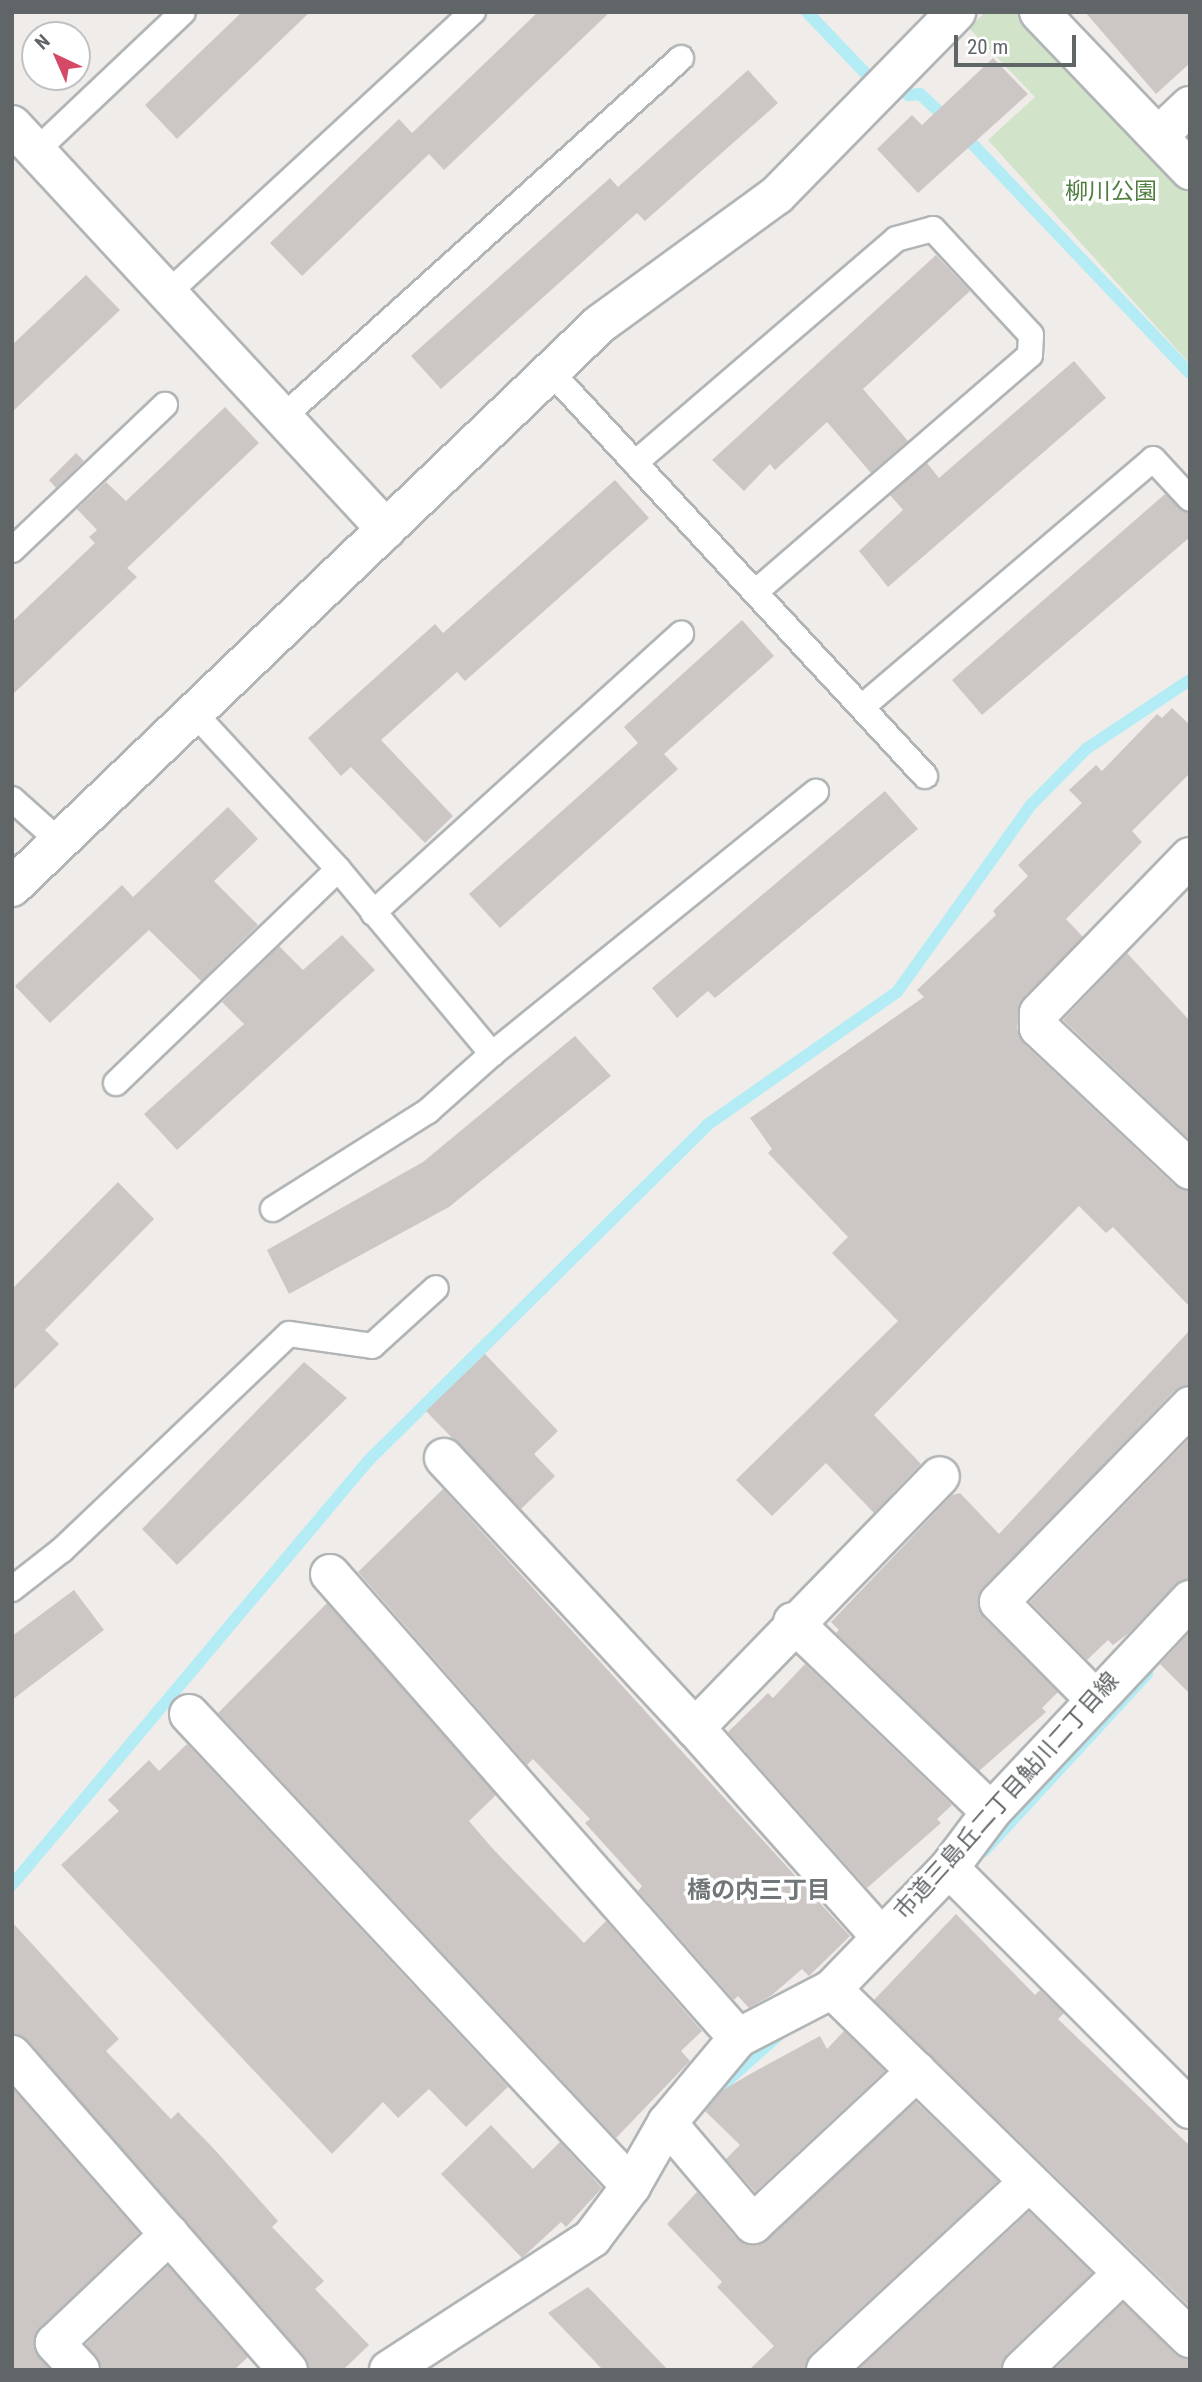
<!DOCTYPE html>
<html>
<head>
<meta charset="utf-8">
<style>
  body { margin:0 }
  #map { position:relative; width:1202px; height:2382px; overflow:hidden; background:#f0ece9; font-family:"Roboto Condensed","Noto Sans JP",sans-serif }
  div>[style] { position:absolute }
  .green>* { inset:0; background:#d1e4c9 }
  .stream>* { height:12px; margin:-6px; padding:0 6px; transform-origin:6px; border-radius:6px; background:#b3ecf5 }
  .building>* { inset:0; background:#ccc7c5 }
  .roads { filter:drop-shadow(2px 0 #b1b5b6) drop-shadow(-2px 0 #b1b5b6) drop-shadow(0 2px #b1b5b6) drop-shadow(0 -2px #b1b5b6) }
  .service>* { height:24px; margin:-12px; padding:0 12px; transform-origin:12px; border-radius:12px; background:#fff }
  .minor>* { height:38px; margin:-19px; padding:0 19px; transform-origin:19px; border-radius:19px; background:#fff }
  span { translate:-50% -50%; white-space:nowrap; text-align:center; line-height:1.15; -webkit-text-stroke:7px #fff; paint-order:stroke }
  .park-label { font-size:23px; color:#4f7e40 }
  .street-label { font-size:23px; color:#606567 }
  .neighbourhood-label { font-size:24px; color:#717779; font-weight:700 }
  .frame { position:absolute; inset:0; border:14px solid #606567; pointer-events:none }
  .north { position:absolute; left:21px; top:21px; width:70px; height:70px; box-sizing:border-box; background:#fff; border:2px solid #bfc1c2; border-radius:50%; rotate:316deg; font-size:19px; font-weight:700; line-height:28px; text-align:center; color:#606567 }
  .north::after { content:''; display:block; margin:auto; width:24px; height:32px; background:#d64966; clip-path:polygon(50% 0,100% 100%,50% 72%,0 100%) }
  .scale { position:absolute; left:954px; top:35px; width:122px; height:32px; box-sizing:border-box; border:4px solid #606567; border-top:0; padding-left:9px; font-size:21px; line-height:24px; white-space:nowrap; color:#606567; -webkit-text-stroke:5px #fff; paint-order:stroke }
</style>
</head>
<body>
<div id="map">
  <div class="green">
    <i style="clip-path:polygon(985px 12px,1023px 12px,1190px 195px,1190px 364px,988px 140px,1035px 97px,969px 28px)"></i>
  </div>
  <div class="stream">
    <i style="left:807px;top:12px;width:88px;rotate:46.4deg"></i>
    <i style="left:908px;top:95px;width:12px;rotate:-5deg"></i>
    <i style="left:920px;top:94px;width:38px;rotate:43deg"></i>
    <i style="left:961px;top:132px;width:332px;rotate:46.5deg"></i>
    <i style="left:984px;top:1851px;width:241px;rotate:-47.4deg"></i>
    <i style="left:12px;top:1885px;width:554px;rotate:-49.98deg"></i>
    <i style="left:368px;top:1461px;width:477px;rotate:-44.7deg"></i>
    <i style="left:707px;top:1125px;width:232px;rotate:-35deg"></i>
    <i style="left:897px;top:992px;width:230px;rotate:-54.4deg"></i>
    <i style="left:1031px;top:805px;width:78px;rotate:-45.5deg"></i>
    <i style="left:1086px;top:749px;width:125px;rotate:-33.6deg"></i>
    <i style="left:719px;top:2088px;width:83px;rotate:-41.6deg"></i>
  </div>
  <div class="building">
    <i style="clip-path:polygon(242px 12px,310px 12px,177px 139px,145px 105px)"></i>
    <i style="clip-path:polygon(538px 12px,610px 12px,444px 170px,429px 154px,302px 276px,270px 243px,399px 119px,412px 133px)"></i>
    <i style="clip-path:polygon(1085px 12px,1190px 12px,1190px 63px,1156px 94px)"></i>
    <i style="clip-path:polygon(993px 58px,1028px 94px,918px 193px,877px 149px,912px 115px,922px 125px)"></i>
    <i style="clip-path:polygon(748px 70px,778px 103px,645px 221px,637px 213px,441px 389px,411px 356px,610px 178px,618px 187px)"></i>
    <i style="clip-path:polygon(936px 255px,970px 291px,863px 389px,908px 441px,871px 473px,827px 422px,775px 470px,770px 464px,744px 491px,712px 460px)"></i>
    <i style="clip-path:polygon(86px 275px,120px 310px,12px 412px,12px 345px)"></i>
    <i style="clip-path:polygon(1074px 361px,1106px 398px,888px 587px,859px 551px,903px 510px,890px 495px,927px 463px,939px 478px)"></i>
    <i style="clip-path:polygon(225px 407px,259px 443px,127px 568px,137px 577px,12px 695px,12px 622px,95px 543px,89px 537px,97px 530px,77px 509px,106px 482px,126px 501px)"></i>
    <i style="clip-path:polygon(76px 453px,84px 461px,56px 488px,49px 480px)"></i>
    <i style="clip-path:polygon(615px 480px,649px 518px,465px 681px,457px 672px,381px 740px,453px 816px,425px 843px,351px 767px,341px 776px,308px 738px,435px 624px,443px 633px)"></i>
    <i style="clip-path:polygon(1165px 494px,1190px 513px,1190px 537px,982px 715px,952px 680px)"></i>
    <i style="clip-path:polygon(742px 620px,774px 656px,664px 754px,678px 769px,500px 928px,469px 894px,638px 743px,624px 727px)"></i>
    <i style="clip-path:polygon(1172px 708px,1190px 725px,1190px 773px,1132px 831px,1142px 842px,1066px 919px,1083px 937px,1023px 998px,1017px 1028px,1024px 1044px,1175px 1186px,1190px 1191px,1190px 1307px,1113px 1227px,1106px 1233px,1079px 1206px,874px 1415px,921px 1464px,874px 1513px,826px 1463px,772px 1516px,736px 1480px,898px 1321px,832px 1253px,848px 1237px,768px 1153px,772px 1149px,750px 1118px,924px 997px,917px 990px,996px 915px,993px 911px,1028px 876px,1018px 865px,1082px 803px,1069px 790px,1096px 765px,1102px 771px,1157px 714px,1162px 718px)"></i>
    <i style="clip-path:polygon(885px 791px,918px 829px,715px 998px,708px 991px,677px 1018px,652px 988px)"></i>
    <i style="clip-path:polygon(228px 807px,258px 839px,214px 881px,258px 925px,201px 981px,149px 930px,50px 1023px,15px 986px,122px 885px,133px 897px)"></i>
    <i style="clip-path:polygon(342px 935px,375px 970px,177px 1150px,144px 1114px,244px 1024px,222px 1002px,279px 946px,303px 970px)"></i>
    <i style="clip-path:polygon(1127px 953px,1190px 1021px,1190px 1140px,1063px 1020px)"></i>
    <i style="clip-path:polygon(575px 1036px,611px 1076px,449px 1207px,289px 1294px,267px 1250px,423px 1162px)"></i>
    <i style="clip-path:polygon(118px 1182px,154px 1219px,45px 1330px,59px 1344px,12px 1391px,12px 1289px)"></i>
    <i style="clip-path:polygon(1190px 1330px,1190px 1385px,1174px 1391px,978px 1596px,983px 1617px,1058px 1692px,1042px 1708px,1046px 1712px,979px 1771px,836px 1633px,839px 1630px,831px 1622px,952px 1495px,960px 1493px,999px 1534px)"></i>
    <i style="clip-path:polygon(485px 1354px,558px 1431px,534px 1454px,555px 1476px,521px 1509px,426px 1411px)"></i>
    <i style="clip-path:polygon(304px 1362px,347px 1398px,177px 1565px,142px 1529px)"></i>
    <i style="clip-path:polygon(1190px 1438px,1190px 1579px,1175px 1585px,1129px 1633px,1113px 1645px,1108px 1640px,1087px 1660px,1030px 1602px)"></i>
    <i style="clip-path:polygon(443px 1489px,850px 1936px,809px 1976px,802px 1969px,772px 1995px,749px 2008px,738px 1996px,734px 2000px,638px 1891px,642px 1886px,585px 1823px,590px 1819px,533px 1759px,527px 1765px,358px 1572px)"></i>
    <i style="clip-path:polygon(74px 1590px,104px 1630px,12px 1700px,12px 1636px)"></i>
    <i style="clip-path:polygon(327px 1603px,496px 1795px,469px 1821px,493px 1849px,584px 1943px,606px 1921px,702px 2031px,681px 2051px,690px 2061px,616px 2138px,218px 1713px)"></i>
    <i style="clip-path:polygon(1190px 1632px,1190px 1694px,1160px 1664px)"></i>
    <i style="clip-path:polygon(805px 1664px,952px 1805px,937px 1819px,941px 1823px,867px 1888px,728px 1732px,768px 1693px,773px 1698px)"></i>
    <i style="clip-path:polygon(187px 1744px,508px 2087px,466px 2127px,429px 2089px,398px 2118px,383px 2102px,332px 2154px,61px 1865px,119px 1811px,108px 1800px,149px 1760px,159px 1771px)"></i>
    <i style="clip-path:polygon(956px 1914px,1035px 1995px,1040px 1990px,1064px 2013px,1058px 2019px,1190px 2146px,1190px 2307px,874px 2000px)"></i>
    <i style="clip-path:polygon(12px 1922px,119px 2039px,106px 2051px,171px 2119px,178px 2112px,215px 2150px,278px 2221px,272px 2227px,324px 2281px,315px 2289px,369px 2345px,343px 2370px,309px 2370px,304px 2356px,28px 2041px,12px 2034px)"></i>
    <i style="clip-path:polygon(844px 2031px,885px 2071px,755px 2192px,726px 2159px,740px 2145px,705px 2111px,723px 2090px,752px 2073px,820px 2036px,827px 2049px)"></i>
    <i style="clip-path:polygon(12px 2088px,139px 2233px,40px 2328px,34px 2349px,50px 2370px,12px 2370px)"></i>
    <i style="clip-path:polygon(916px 2102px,998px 2181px,811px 2354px,805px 2370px,749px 2370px,774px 2346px,717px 2287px,722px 2282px,667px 2224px,697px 2192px,737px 2239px,758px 2245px)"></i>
    <i style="clip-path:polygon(491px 2125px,533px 2169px,560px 2142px,602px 2188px,566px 2227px,561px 2222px,522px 2258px,441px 2174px)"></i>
    <i style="clip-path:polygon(1029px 2212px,1092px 2273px,1007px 2354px,1001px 2370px,858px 2370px)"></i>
    <i style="clip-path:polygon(168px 2266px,248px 2357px,234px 2370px,101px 2370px,86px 2344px)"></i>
    <i style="clip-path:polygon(588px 2287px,668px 2370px,603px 2370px,548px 2313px)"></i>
    <i style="clip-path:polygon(1123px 2303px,1175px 2354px,1190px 2359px,1190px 2370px,1054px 2370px)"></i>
  </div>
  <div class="roads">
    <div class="service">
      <i style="left:36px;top:151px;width:202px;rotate:-43.4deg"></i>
      <i style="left:168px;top:293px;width:415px;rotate:-42.7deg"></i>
      <i style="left:550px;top:371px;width:552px;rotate:47.2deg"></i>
      <i style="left:283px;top:417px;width:536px;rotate:-42.05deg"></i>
      <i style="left:635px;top:463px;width:344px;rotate:-40.6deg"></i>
      <i style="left:896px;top:239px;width:38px;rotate:-15deg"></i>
      <i style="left:933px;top:229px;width:144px;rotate:47.2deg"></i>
      <i style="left:1031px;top:335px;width:20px;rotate:93deg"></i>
      <i style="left:1030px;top:355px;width:363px;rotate:139.2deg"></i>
      <i style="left:12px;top:550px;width:211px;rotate:-43.5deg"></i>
      <i style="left:862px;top:707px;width:382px;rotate:-40.4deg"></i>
      <i style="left:1153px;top:459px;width:54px;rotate:47.2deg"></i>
      <i style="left:196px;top:715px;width:209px;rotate:47.3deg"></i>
      <i style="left:338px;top:869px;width:241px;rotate:50.2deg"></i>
      <i style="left:492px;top:1054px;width:417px;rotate:-39deg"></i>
      <i style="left:12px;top:799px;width:63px;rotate:41.8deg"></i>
      <i style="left:373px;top:913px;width:416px;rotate:-42.2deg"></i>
      <i style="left:116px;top:1083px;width:308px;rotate:-43.9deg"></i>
      <i style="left:273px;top:1209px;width:183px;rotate:-32.3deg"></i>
      <i style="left:428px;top:1111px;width:86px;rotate:-41.7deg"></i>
      <i style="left:12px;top:1589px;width:63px;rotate:-38deg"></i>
      <i style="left:62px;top:1550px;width:313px;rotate:-43.6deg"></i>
      <i style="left:289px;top:1334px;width:84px;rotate:8.2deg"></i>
      <i style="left:372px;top:1346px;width:86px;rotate:-42.2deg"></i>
    </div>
    <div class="minor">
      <i style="left:1039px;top:12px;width:219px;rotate:46.3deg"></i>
      <i style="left:12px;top:125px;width:551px;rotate:47.21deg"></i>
      <i style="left:1158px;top:136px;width:44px;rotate:-43.2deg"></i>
      <i style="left:1190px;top:857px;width:217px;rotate:134.1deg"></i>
      <i style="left:1039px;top:1013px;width:15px;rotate:90deg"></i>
      <i style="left:1039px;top:1028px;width:207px;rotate:43.2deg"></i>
      <i style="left:12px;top:887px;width:814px;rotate:-43.76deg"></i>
      <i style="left:600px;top:324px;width:219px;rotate:-36.1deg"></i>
      <i style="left:777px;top:195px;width:256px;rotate:-45.6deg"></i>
      <i style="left:444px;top:1458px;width:369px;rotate:47.1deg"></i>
      <i style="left:695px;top:1728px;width:278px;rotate:48.3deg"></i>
      <i style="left:330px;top:1574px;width:618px;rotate:48.67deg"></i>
      <i style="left:793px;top:1622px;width:274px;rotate:43.8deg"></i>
      <i style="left:1094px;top:1698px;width:135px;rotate:-134.7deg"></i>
      <i style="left:999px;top:1602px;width:274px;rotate:-45.7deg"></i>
      <i style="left:189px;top:1714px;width:647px;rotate:46.88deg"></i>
      <i style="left:695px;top:1728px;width:351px;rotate:-45.8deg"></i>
      <i style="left:949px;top:1868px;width:341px;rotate:45deg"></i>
      <i style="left:832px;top:1989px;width:500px;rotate:44.3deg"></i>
      <i style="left:12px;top:2055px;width:419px;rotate:48.8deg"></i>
      <i style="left:667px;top:2123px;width:133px;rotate:49.6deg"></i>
      <i style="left:753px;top:2224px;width:224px;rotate:-43deg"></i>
      <i style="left:80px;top:2370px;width:37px;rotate:-133deg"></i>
      <i style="left:55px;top:2343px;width:158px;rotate:-43.5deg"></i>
      <i style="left:389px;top:2370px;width:242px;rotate:-33deg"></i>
      <i style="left:592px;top:2238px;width:65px;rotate:-53.1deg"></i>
      <i style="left:631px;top:2186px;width:73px;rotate:-60.3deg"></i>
      <i style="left:667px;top:2123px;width:111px;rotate:-50.1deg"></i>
      <i style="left:738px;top:2038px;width:106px;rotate:-27.5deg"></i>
      <i style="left:832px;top:1989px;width:168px;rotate:-46deg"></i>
      <i style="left:949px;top:1868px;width:70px;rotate:-53.1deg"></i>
      <i style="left:991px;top:1812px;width:291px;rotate:-46.8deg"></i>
      <i style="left:826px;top:2370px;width:277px;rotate:-42.8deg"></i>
      <i style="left:1022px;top:2370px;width:140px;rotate:-43.8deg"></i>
    </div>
  </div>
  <div class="park-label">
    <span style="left:1111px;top:192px">柳川公園</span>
  </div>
  <div class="street-label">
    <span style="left:1007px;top:1796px;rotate:-48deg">市道三島丘二丁目鮎川二丁目線</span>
  </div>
  <div class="neighbourhood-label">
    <span style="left:759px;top:1891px">橋の内三丁目</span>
  </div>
  <div class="frame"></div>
  <div class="north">N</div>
  <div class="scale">20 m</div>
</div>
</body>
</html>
